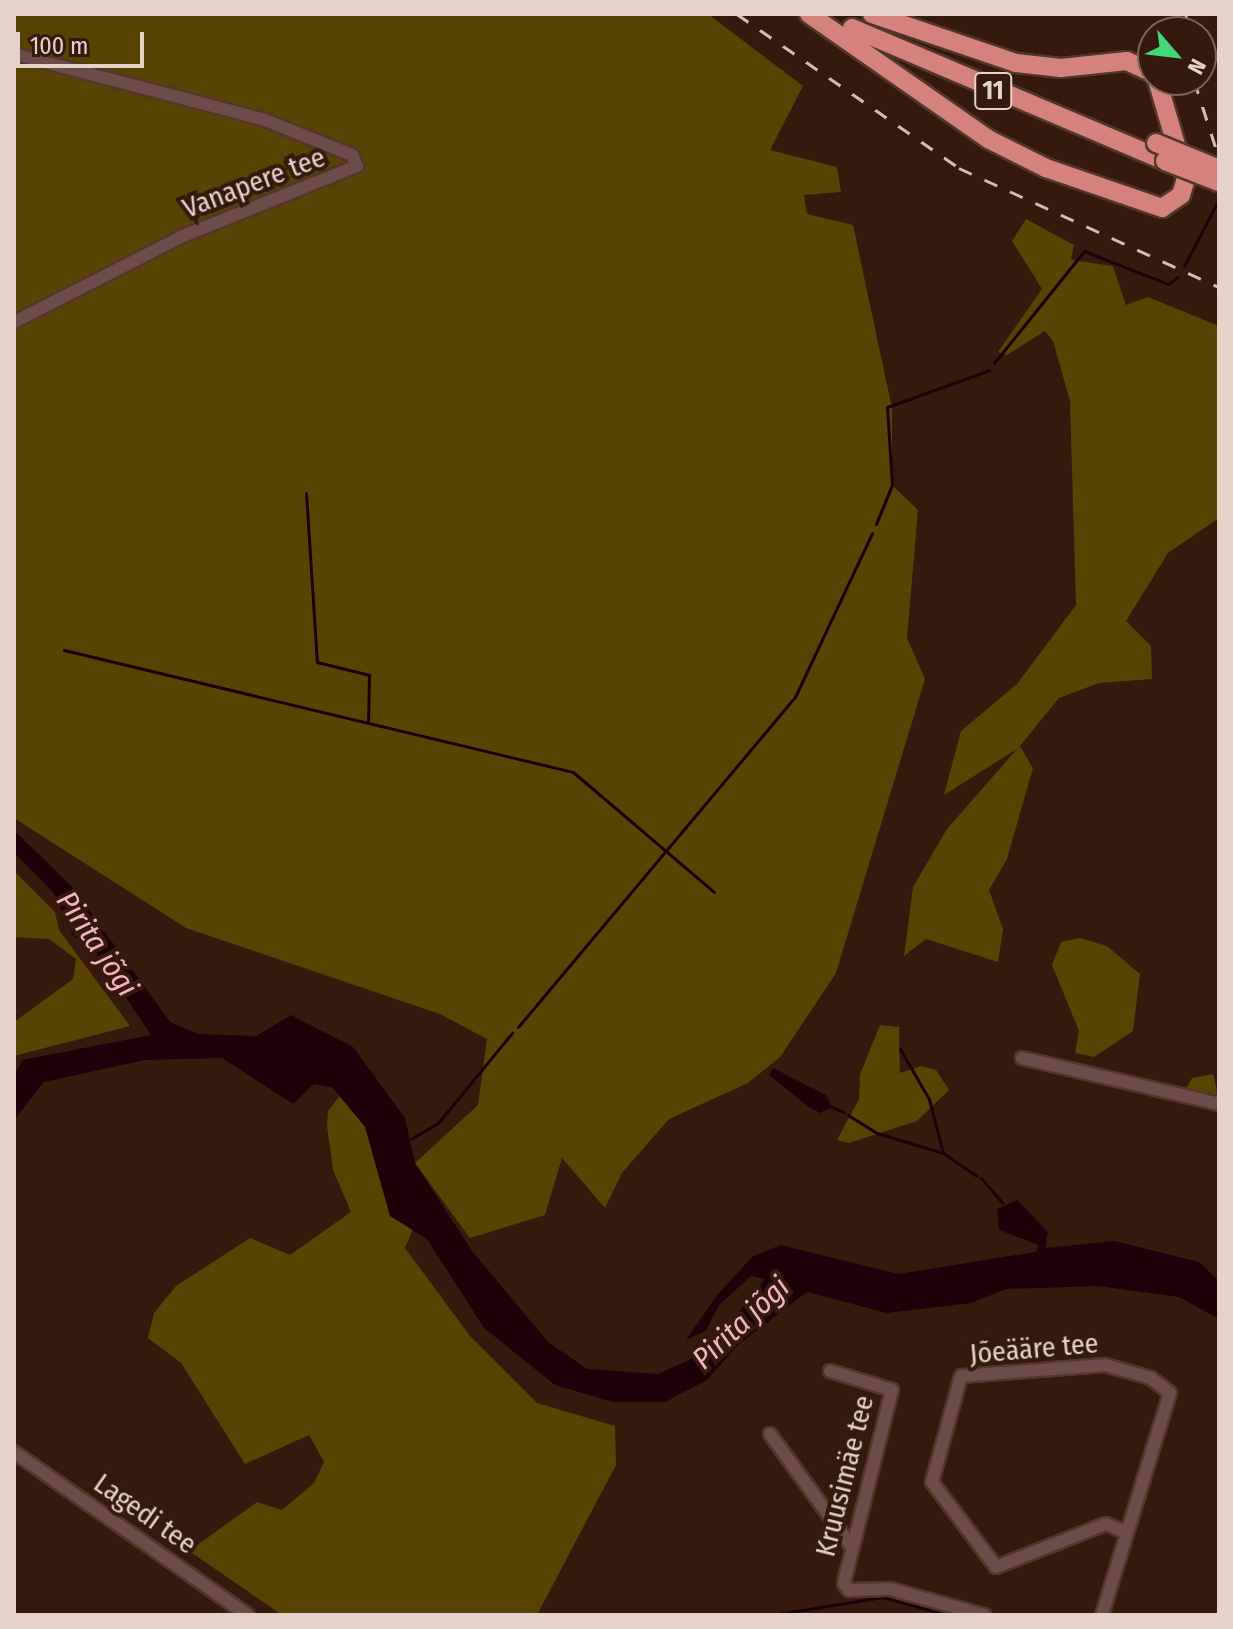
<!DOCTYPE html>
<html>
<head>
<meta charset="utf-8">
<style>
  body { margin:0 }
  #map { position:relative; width:1233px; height:1629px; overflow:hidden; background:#34190c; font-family:"Fira Sans Condensed",sans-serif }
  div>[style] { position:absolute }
  .green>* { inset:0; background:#584302 }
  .water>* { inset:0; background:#1e0009 }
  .stream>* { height:3px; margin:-1.5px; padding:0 1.5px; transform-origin:1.5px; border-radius:1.5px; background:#1e0009 }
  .roads { filter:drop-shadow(2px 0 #50372a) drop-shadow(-2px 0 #50372a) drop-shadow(0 2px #50372a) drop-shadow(0 -2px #50372a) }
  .minor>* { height:12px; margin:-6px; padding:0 6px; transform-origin:6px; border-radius:6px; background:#6c4b48 }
  .highway>* { height:18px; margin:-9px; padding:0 9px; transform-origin:9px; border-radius:9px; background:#d5827c }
  .rail>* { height:3px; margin-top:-1.5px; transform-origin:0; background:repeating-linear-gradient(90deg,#d2beb5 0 14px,transparent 0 28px) }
  .bridges { filter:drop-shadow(2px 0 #50372a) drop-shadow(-2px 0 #50372a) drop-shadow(0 2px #50372a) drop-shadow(0 -2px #50372a) }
  .highway-bridge>* { height:18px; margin:-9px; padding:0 9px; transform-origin:9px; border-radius:9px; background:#d5827c }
  span { translate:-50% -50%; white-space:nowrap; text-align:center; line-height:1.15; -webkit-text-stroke:8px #34190c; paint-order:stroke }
  .shield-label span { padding:2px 6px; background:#34190c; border:2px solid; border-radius:6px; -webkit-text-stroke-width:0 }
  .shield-label { font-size:26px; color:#e5d2c9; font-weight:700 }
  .street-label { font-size:28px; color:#e5d2c9 }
  .water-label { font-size:30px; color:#f5b3c2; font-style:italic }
  .frame { position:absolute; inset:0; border:16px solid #e5d2c9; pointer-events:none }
  .north { position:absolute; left:1137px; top:16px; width:80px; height:80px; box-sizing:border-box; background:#34190c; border:2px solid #7b6358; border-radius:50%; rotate:118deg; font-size:22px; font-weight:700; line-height:32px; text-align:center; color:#e5d2c9 }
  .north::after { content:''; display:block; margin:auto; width:28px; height:36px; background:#44d77a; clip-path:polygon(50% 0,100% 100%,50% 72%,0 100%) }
  .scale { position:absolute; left:16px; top:32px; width:128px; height:36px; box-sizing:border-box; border:4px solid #e5d2c9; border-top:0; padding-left:10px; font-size:24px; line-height:28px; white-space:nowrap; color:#e5d2c9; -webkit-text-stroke:6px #34190c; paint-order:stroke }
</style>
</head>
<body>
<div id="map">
  <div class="green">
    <i style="clip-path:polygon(14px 14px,708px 14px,803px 86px,770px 150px,837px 167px,841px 192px,804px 195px,807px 214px,853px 225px,892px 408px,892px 485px,918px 510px,907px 638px,925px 679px,836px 973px,780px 1057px,748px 1083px,669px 1119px,622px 1173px,605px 1208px,562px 1158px,545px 1215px,470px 1238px,415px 1163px,478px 1105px,487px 1039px,440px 1014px,186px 928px,14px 818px)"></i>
    <i style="clip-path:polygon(1026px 219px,1074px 245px,1071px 260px,1113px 266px,1126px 305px,1148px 297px,1219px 326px,1219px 518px,1168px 553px,1126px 621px,1151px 646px,1152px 679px,1099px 683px,1059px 698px,1020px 746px,1033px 768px,1007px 859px,989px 890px,1003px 929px,998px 962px,926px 939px,904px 956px,913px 887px,947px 829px,1017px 749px,944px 795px,961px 731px,1017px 684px,1076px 605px,1070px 401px,1053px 341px,1045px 331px,1007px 355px,998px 352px,1042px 289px,1012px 241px)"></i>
    <i style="clip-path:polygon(14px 871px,55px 912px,59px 930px,130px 1026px,14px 1056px,14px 1022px,73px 979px,76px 959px,49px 939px,14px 937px)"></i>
    <i style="clip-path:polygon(1080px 938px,1107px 946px,1140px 974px,1133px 1031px,1094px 1057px,1075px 1053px,1079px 1031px,1052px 965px,1061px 942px)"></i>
    <i style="clip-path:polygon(880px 1025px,899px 1027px,900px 1073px,921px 1066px,936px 1070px,949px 1090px,917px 1121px,849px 1143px,837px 1140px,859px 1099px,860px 1074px)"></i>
    <i style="clip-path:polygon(1213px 1074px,1219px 1100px,1182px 1096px,1192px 1078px)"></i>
    <i style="clip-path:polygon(342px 1093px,376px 1097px,408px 1176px,388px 1211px,413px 1229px,405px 1248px,470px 1336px,537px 1403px,615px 1426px,616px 1465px,537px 1615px,282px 1615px,189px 1551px,257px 1502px,282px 1510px,314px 1483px,324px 1462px,309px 1435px,245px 1464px,181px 1363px,148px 1338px,154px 1313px,176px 1286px,250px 1238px,290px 1255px,351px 1212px,333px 1170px,327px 1126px,328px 1111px)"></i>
  </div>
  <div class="water">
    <i style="clip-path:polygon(14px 830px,72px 887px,170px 1022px,198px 1034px,256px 1036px,291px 1015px,353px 1047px,405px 1118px,415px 1163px,472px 1251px,548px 1342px,587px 1369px,658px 1374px,691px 1359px,717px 1340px,765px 1279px,751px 1276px,719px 1305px,706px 1331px,686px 1340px,718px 1294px,753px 1256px,781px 1245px,898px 1274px,1036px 1252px,1038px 1245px,999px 1230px,997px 1209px,1017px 1200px,1048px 1232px,1045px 1248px,1115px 1241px,1199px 1262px,1219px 1281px,1219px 1319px,1179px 1297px,1098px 1286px,1006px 1289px,971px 1303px,887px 1313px,807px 1292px,738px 1345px,707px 1380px,665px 1402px,613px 1402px,555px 1385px,484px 1328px,427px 1239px,390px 1216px,365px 1127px,332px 1087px,314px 1084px,293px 1104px,222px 1058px,145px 1060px,44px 1082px,14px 1120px,14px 1076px,22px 1060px,151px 1035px,90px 944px,73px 936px,53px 892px,14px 853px)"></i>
    <i style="clip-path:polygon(773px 1068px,826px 1095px,832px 1107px,820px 1113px,809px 1107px,769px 1075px)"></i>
  </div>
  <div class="stream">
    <i style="left:1219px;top:14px;width:16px;rotate:90deg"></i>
    <i style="left:1219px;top:82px;width:36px;rotate:90deg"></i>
    <i style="left:1184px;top:266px;width:71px;rotate:-62.4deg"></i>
    <i style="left:994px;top:363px;width:144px;rotate:-51.2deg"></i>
    <i style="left:1084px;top:251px;width:90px;rotate:21.4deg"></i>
    <i style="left:1168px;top:284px;width:12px;rotate:-35deg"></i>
    <i style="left:306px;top:493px;width:169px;rotate:86.3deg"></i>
    <i style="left:317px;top:662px;width:54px;rotate:14deg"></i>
    <i style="left:369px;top:675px;width:48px;rotate:91.2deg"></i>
    <i style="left:876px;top:524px;width:42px;rotate:-67.7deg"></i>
    <i style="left:892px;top:485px;width:78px;rotate:-93.7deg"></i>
    <i style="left:887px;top:407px;width:109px;rotate:-19.8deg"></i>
    <i style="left:64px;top:650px;width:523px;rotate:13.48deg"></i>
    <i style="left:573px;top:772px;width:185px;rotate:40.4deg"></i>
    <i style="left:518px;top:1027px;width:431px;rotate:-50deg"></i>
    <i style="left:795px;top:697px;width:181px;rotate:-64.8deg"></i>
    <i style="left:900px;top:1049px;width:58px;rotate:59.9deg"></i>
    <i style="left:929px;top:1099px;width:56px;rotate:75.5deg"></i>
    <i style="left:943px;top:1153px;width:41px;rotate:34.1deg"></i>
    <i style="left:832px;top:1107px;width:13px;rotate:23deg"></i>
    <i style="left:848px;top:1115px;width:34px;rotate:32deg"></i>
    <i style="left:877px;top:1133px;width:69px;rotate:16.9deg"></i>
    <i style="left:411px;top:1139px;width:31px;rotate:-31deg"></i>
    <i style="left:438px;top:1123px;width:117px;rotate:-50.6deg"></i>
    <i style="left:981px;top:1178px;width:33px;rotate:49deg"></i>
    <i style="left:772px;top:1615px;width:112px;rotate:-9.2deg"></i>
    <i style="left:883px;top:1597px;width:66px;rotate:15.7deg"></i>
  </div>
  <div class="roads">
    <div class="minor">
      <i style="left:14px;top:54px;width:260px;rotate:14.7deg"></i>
      <i style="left:265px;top:120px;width:94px;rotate:21.9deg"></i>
      <i style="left:352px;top:155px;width:12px;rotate:66deg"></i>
      <i style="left:357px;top:166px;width:188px;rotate:158.1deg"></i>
      <i style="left:183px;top:236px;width:190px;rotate:153deg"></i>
      <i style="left:1022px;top:1058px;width:202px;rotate:13.1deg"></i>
      <i style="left:830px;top:1371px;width:65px;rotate:17deg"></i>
      <i style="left:892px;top:1390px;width:199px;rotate:104deg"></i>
      <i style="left:844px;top:1583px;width:9px;rotate:54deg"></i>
      <i style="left:849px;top:1590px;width:41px;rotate:-1.4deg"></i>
      <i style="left:890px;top:1589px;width:98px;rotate:15.5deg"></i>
      <i style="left:770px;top:1434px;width:138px;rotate:54.1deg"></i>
      <i style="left:14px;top:1452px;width:285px;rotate:34.9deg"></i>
      <i style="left:1102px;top:1615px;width:232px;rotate:-73deg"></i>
      <i style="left:1170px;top:1393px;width:24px;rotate:-142deg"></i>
      <i style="left:1151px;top:1378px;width:48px;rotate:-164.2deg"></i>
      <i style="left:1105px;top:1365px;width:144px;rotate:175.6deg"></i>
      <i style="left:961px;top:1376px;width:110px;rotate:105.3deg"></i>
      <i style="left:932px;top:1482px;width:106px;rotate:53deg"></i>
      <i style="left:996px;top:1567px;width:118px;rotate:-21.4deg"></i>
      <i style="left:1106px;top:1524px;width:21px;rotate:23deg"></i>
    </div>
    <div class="highway">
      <i style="left:809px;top:14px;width:218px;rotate:34.9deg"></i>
      <i style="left:988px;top:139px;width:65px;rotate:26.6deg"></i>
      <i style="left:1046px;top:168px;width:123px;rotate:19deg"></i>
      <i style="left:1162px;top:208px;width:23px;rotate:-34deg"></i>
      <i style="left:1181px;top:195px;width:17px;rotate:-73deg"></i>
      <i style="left:1186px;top:179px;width:103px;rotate:-106.3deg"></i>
      <i style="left:872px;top:14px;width:152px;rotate:18.8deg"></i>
      <i style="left:1016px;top:63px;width:45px;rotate:6.3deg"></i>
      <i style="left:1061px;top:68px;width:66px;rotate:-6.1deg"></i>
      <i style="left:1127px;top:61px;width:29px;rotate:25deg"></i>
      <i style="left:852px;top:28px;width:340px;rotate:23deg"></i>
    </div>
  </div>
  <div class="rail">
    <i style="left:737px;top:14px;width:270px;rotate:34.7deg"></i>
    <i style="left:959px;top:168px;width:286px;rotate:24.6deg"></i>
    <i style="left:1186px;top:14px;width:18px;rotate:87deg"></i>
    <i style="left:1194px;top:80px;width:82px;rotate:72.2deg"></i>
  </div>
  <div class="bridges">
    <div class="highway-bridge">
      <i style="left:1156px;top:143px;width:68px;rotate:22.4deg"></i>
      <i style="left:1165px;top:161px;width:58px;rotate:21.3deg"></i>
    </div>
  </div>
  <div class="shield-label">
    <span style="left:993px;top:91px">11</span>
  </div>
  <div class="street-label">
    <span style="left:254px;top:183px;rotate:-21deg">Vanapere tee</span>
    <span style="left:1034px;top:1349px;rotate:-5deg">Jõeääre tee</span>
    <span style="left:845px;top:1476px;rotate:-76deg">Kruusimäe tee</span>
    <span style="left:145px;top:1514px;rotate:35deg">Lagedi tee</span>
  </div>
  <div class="water-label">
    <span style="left:97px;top:944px;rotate:56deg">Pirita jõgi</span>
    <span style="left:741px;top:1323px;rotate:-43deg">Pirita jõgi</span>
  </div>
  <div class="frame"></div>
  <div class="north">N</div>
  <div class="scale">100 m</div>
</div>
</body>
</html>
